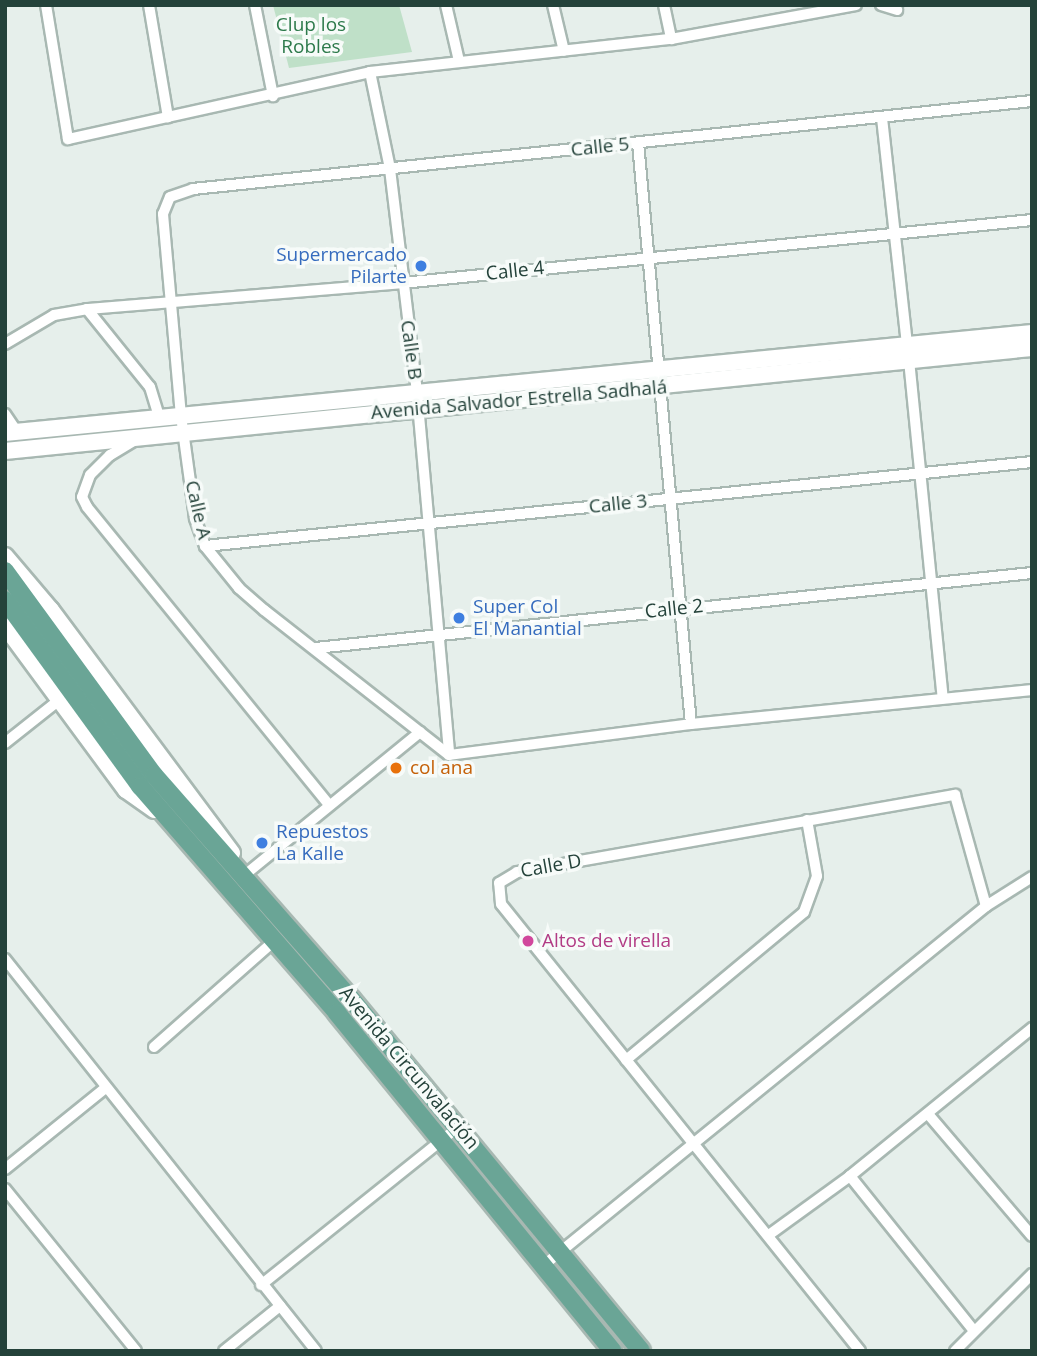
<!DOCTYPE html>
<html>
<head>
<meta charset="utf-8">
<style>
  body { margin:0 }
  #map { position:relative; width:1037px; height:1356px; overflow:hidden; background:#e6efeb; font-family:"Open Sans",sans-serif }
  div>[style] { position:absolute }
  .green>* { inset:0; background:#bfe0c8 }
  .roads { filter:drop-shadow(2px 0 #a8b8b2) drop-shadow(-2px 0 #a8b8b2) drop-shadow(0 2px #a8b8b2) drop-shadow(0 -2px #a8b8b2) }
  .street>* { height:10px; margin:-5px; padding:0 5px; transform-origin:5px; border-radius:5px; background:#fff }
  .secondary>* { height:16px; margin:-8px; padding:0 8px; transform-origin:8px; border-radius:8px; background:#fff }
  .primary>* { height:18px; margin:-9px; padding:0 9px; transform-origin:9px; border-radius:9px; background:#6aa596 }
  .dots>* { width:19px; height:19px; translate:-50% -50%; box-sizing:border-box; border:4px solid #f7fbf9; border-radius:50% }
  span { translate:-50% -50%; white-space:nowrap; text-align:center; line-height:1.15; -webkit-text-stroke:7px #f7fbf9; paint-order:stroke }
  .park-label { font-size:19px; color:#2d7a4b }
  .street-label { font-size:19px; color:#24423a }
  .shop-label { font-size:19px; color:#366cbe }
  .right { translate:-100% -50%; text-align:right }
  .left { translate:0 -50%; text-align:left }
  .food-label { font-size:19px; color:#c56008 }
  .hotel-label { font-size:19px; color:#b23c85 }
  .frame { position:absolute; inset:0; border:7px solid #24423a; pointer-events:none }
</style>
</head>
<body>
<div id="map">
  <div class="green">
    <i style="clip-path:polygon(273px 5px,399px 5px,412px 52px,289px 68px)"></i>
  </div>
  <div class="roads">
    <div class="street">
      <i style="left:46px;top:5px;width:136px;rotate:80.7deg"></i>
      <i style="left:68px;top:139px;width:309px;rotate:-12.5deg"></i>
      <i style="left:370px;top:72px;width:303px;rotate:-6.3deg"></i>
      <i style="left:671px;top:39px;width:188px;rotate:-10.4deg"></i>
      <i style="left:149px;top:5px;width:114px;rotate:80.4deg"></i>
      <i style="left:255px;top:5px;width:93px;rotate:78.8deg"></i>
      <i style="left:446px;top:5px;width:57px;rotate:76.9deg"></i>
      <i style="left:553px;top:5px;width:47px;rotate:76.6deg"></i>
      <i style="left:664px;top:5px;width:35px;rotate:78deg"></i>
      <i style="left:881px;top:5px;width:17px;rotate:17deg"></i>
      <i style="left:370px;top:72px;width:99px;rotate:78.3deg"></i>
      <i style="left:390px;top:169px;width:226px;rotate:83.1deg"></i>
      <i style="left:417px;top:393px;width:363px;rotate:84.9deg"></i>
      <i style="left:882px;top:118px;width:229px;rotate:83.7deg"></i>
      <i style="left:638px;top:143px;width:583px;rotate:84.79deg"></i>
      <i style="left:87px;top:309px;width:100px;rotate:51.1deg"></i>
      <i style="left:150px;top:387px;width:34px;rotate:73deg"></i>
      <i style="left:5px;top:344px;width:57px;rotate:-30.6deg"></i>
      <i style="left:54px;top:315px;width:34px;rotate:-10deg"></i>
      <i style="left:87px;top:309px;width:316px;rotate:-4.7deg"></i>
      <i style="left:402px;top:283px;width:633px;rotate:-5.71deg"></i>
      <i style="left:909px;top:360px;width:340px;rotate:84.3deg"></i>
      <i style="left:5px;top:414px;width:22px;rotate:56deg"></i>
      <i style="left:132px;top:442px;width:26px;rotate:149deg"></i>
      <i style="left:110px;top:455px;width:28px;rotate:135deg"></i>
      <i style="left:90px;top:475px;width:23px;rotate:110deg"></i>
      <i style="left:82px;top:497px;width:11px;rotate:63deg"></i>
      <i style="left:87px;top:507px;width:384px;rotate:50.9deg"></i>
      <i style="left:205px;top:546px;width:831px;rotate:-5.8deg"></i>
      <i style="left:316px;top:648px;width:720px;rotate:-5.98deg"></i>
      <i style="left:5px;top:743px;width:68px;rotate:-38.4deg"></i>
      <i style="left:449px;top:755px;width:235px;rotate:-141.9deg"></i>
      <i style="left:264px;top:610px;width:33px;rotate:-139deg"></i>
      <i style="left:239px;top:588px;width:54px;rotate:-129deg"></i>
      <i style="left:205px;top:546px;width:30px;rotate:-110deg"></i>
      <i style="left:195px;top:518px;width:103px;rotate:-97.8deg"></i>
      <i style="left:181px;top:416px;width:203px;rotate:-95.1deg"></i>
      <i style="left:163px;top:214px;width:18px;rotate:-68deg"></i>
      <i style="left:170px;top:197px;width:24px;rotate:-19deg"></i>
      <i style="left:193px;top:189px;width:844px;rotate:-5.99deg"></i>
      <i style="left:449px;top:755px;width:244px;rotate:-7.3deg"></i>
      <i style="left:691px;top:724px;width:343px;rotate:-5.7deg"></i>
      <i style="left:241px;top:878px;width:231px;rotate:-39.2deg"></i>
      <i style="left:5px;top:959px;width:500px;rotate:51.57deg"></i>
      <i style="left:154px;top:1047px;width:159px;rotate:-41.4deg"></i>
      <i style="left:626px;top:1060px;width:231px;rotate:-39.7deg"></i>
      <i style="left:804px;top:912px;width:38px;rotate:-70deg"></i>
      <i style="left:817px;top:876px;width:57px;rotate:-100.1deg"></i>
      <i style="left:928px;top:1114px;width:160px;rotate:49.6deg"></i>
      <i style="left:5px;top:1169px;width:127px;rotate:-38.9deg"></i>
      <i style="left:850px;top:1176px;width:198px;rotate:51.3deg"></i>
      <i style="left:5px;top:1189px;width:208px;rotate:51deg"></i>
      <i style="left:770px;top:1234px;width:99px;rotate:-35.9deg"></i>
      <i style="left:850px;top:1176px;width:235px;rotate:-39.1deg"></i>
      <i style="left:544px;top:1265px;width:569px;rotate:-39.08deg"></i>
      <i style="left:986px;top:906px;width:54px;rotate:-32.2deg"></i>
      <i style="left:261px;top:1285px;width:251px;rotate:-38.7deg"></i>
      <i style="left:224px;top:1351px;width:72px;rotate:-38.8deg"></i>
      <i style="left:860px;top:1351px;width:573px;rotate:-128.77deg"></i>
      <i style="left:501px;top:904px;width:21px;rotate:-95deg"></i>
      <i style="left:499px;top:883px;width:21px;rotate:-31deg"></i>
      <i style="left:517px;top:872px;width:445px;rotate:-10deg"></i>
      <i style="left:955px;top:795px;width:115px;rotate:74.4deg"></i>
      <i style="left:955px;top:1351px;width:109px;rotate:-45deg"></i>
    </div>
    <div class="secondary">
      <i style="left:5px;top:433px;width:1032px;rotate:-5.56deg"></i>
      <i style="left:5px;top:451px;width:1032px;rotate:-5.73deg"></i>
      <i style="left:5px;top:556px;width:71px;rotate:49.6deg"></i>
      <i style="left:51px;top:610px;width:303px;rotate:53.3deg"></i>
      <i style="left:5px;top:626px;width:204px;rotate:53.6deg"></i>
      <i style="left:126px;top:790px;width:35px;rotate:35deg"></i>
    </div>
    <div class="primary">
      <i style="left:5px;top:571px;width:253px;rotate:53.9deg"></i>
      <i style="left:154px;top:775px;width:298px;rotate:48.7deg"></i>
      <i style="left:351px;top:999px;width:456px;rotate:50.5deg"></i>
      <i style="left:5px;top:600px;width:230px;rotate:54deg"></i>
      <i style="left:140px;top:786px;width:301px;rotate:49deg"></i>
      <i style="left:337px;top:1013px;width:436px;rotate:50.8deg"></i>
    </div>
  </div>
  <div class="dots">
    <i style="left:421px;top:266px;background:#3f7fe0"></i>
    <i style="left:459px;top:618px;background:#3f7fe0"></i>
    <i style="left:396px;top:768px;background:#e8710a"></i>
    <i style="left:262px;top:843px;background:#3f7fe0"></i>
    <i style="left:528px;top:941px;background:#d1479c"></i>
  </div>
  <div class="park-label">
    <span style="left:311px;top:36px">Clup los<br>Robles</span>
  </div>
  <div class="street-label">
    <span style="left:600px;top:147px;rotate:-6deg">Calle 5</span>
    <span style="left:515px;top:271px;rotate:-6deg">Calle 4</span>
    <span style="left:411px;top:350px;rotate:82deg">Calle B</span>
    <span style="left:519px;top:400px;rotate:-5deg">Avenida Salvador Estrella Sadhalá</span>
    <span style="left:618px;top:504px;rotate:-6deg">Calle 3</span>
    <span style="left:198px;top:510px;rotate:77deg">Calle A</span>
    <span style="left:674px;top:609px;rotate:-6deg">Calle 2</span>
    <span style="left:551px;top:866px;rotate:-10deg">Calle D</span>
    <span style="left:409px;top:1068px;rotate:50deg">Avenida Circunvalación</span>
  </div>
  <div class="shop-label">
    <span class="right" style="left:407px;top:266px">Supermercado<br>Pilarte</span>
    <span class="left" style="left:473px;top:618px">Super Col<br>El Manantial</span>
    <span class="left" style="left:276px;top:843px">Repuestos<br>La Kalle</span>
  </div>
  <div class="food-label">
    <span class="left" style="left:410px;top:768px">col ana</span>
  </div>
  <div class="hotel-label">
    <span class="left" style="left:542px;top:941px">Altos de virella</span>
  </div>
  <div class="frame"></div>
</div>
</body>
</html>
